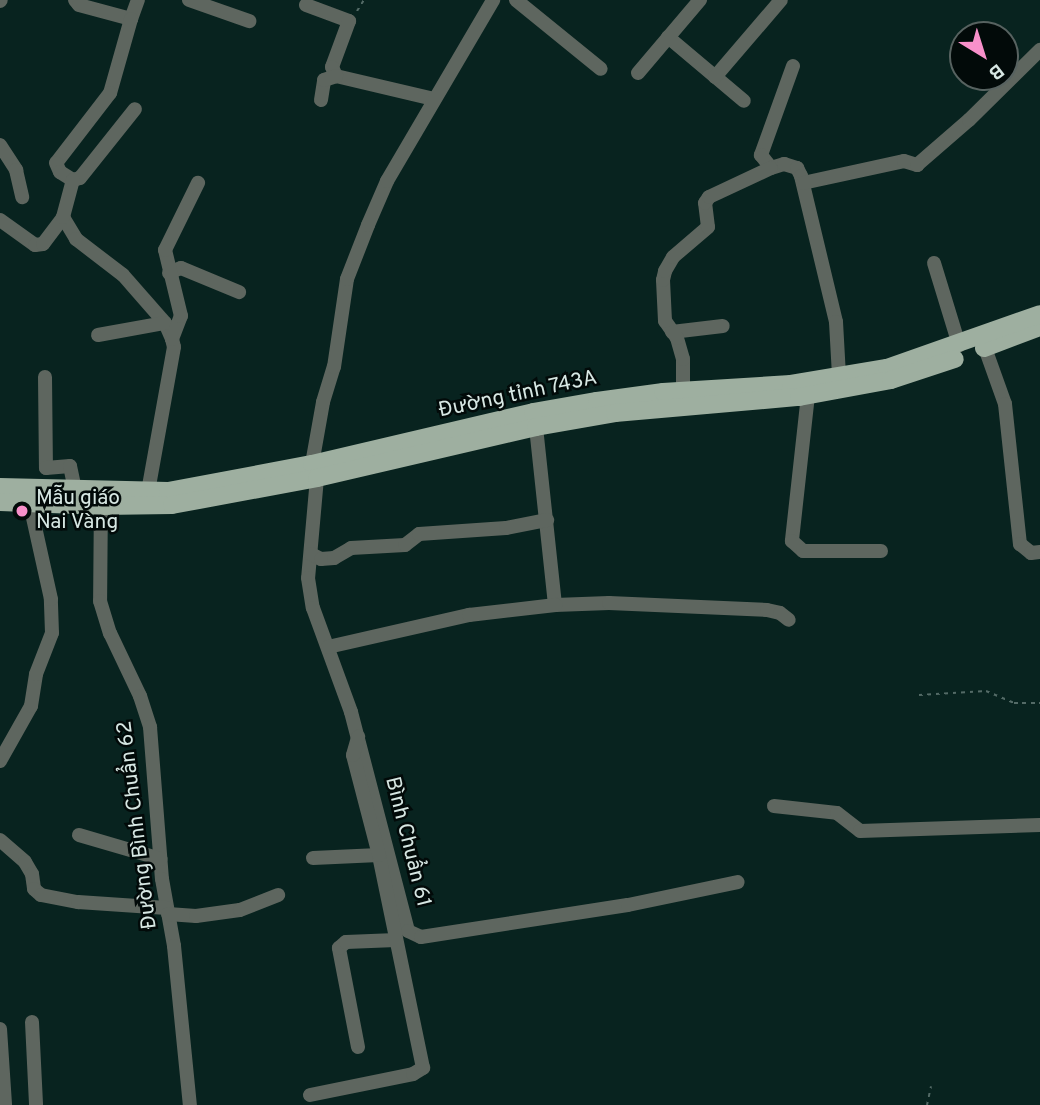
<!DOCTYPE html>
<html>
<head>
<meta charset="utf-8">
<style>
  body { margin:0 }
  #map { position:relative; width:1040px; height:1105px; overflow:hidden; background:#08231f; font-family:Overpass,sans-serif }
  div>[style] { position:absolute }
  .path>* { height:2px; margin-top:-1px; transform-origin:0; background:repeating-linear-gradient(90deg,#536a66 0 3.5px,transparent 0 8.5px) }
  .minor>* { height:14px; margin:-7px; padding:0 7px; transform-origin:7px; border-radius:7px; background:#5e665f }
  .major>* { height:18px; margin:-9px; padding:0 9px; transform-origin:9px; border-radius:9px; background:#9eafa0 }
  .dots>* { width:19px; height:19px; translate:-50% -50%; box-sizing:border-box; border:4px solid #020a09; border-radius:50% }
  span { translate:-50% -50%; white-space:nowrap; text-align:center; line-height:1.15; -webkit-text-stroke:5px #020a09; paint-order:stroke }
  .street-label { font-size:21px; color:#d7e7e3 }
  .poi-label { font-size:21px; color:#d7e7e3 }
  .left { translate:0 -50%; text-align:left }
  .north { position:absolute; left:949px; top:21px; width:70px; height:70px; box-sizing:border-box; background:#020a09; border:2px solid #576260; border-radius:50%; rotate:142deg; font-size:19px; font-weight:700; line-height:28px; text-align:center; color:#d7e7e3 }
  .north::after { content:''; display:block; margin:auto; width:24px; height:32px; background:#f890ca; clip-path:polygon(50% 0,100% 100%,50% 72%,0 100%) }
</style>
</head>
<body>
<div id="map">
  <div class="path">
    <i style="left:357px;top:11px;width:13px;rotate:-58deg"></i>
    <i style="left:919px;top:695px;width:67px;rotate:-3.4deg"></i>
    <i style="left:986px;top:691px;width:30px;rotate:23deg"></i>
    <i style="left:1014px;top:703px;width:26px"></i>
    <i style="left:927px;top:1105px;width:19px;rotate:-78deg"></i>
  </div>
  <div class="minor">
    <i style="left:75px;top:0;width:6px;rotate:51deg"></i>
    <i style="left:79px;top:5px;width:54px;rotate:15.1deg"></i>
    <i style="left:131px;top:19px;width:20px;rotate:-70deg"></i>
    <i style="left:189px;top:0;width:64px;rotate:19.3deg"></i>
    <i style="left:516px;top:0;width:109px;rotate:39.1deg"></i>
    <i style="left:0;top:1px;width:1px;rotate:-45deg"></i>
    <i style="left:306px;top:5px;width:46px;rotate:20.4deg"></i>
    <i style="left:349px;top:21px;width:49px;rotate:110.3deg"></i>
    <i style="left:332px;top:67px;width:10px;rotate:66deg"></i>
    <i style="left:336px;top:76px;width:101px;rotate:13.2deg"></i>
    <i style="left:131px;top:19px;width:77px;rotate:105.8deg"></i>
    <i style="left:110px;top:93px;width:88px;rotate:127.6deg"></i>
    <i style="left:56px;top:163px;width:10px;rotate:66deg"></i>
    <i style="left:60px;top:172px;width:15px;rotate:32deg"></i>
    <i style="left:73px;top:180px;width:7px;rotate:-16deg"></i>
    <i style="left:80px;top:178px;width:88px;rotate:-51.4deg"></i>
    <i style="left:668px;top:37px;width:99px;rotate:40.1deg"></i>
    <i style="left:793px;top:66px;width:95px;rotate:109.8deg"></i>
    <i style="left:761px;top:155px;width:16px;rotate:52deg"></i>
    <i style="left:771px;top:168px;width:14px;rotate:-17deg"></i>
    <i style="left:784px;top:164px;width:14px;rotate:17deg"></i>
    <i style="left:797px;top:168px;width:9px;rotate:63deg"></i>
    <i style="left:801px;top:176px;width:150px;rotate:76.5deg"></i>
    <i style="left:836px;top:322px;width:54px;rotate:86.8deg"></i>
    <i style="left:638px;top:73px;width:96px;rotate:-49.7deg"></i>
    <i style="left:715px;top:77px;width:101px;rotate:-49.4deg"></i>
    <i style="left:321px;top:100px;width:20px;rotate:-81deg"></i>
    <i style="left:324px;top:80px;width:13px;rotate:-18deg"></i>
    <i style="left:0;top:145px;width:30px;rotate:57deg"></i>
    <i style="left:16px;top:170px;width:28px;rotate:77deg"></i>
    <i style="left:803px;top:183px;width:103px;rotate:-12.3deg"></i>
    <i style="left:904px;top:161px;width:14px;rotate:17deg"></i>
    <i style="left:917px;top:165px;width:69px;rotate:-40.9deg"></i>
    <i style="left:969px;top:120px;width:100px;rotate:-44.6deg"></i>
    <i style="left:63px;top:217px;width:26px;rotate:59deg"></i>
    <i style="left:76px;top:239px;width:59px;rotate:37.5deg"></i>
    <i style="left:123px;top:275px;width:64px;rotate:48.8deg"></i>
    <i style="left:165px;top:323px;width:17px;rotate:66deg"></i>
    <i style="left:172px;top:339px;width:8px;rotate:76deg"></i>
    <i style="left:174px;top:347px;width:146px;rotate:100.2deg"></i>
    <i style="left:0;top:220px;width:43px;rotate:35.5deg"></i>
    <i style="left:35px;top:245px;width:8px;rotate:-7deg"></i>
    <i style="left:43px;top:244px;width:34px;rotate:-53deg"></i>
    <i style="left:63px;top:217px;width:38px;rotate:-75deg"></i>
    <i style="left:934px;top:263px;width:86px;rotate:73deg"></i>
    <i style="left:169px;top:273px;width:13px;rotate:-23deg"></i>
    <i style="left:181px;top:268px;width:63px;rotate:22.5deg"></i>
    <i style="left:672px;top:332px;width:51px;rotate:-6.7deg"></i>
    <i style="left:98px;top:335px;width:68px;rotate:-10.2deg"></i>
    <i style="left:172px;top:339px;width:25px;rotate:-69deg"></i>
    <i style="left:181px;top:316px;width:68px;rotate:-103.6deg"></i>
    <i style="left:165px;top:250px;width:75px;rotate:-63.8deg"></i>
    <i style="left:985px;top:348px;width:59px;rotate:70.3deg"></i>
    <i style="left:1005px;top:404px;width:141px;rotate:83.9deg"></i>
    <i style="left:1020px;top:544px;width:14px;rotate:39deg"></i>
    <i style="left:1031px;top:553px;width:9px;rotate:-6deg"></i>
    <i style="left:45px;top:377px;width:91px;rotate:89.4deg"></i>
    <i style="left:46px;top:468px;width:24px;rotate:-5deg"></i>
    <i style="left:70px;top:466px;width:25px;rotate:78deg"></i>
    <i style="left:683px;top:391px;width:32px;rotate:-90deg"></i>
    <i style="left:683px;top:359px;width:22px;rotate:-106deg"></i>
    <i style="left:677px;top:338px;width:21px;rotate:-125deg"></i>
    <i style="left:665px;top:321px;width:41px;rotate:-92.8deg"></i>
    <i style="left:663px;top:280px;width:9px;rotate:-77deg"></i>
    <i style="left:665px;top:271px;width:16px;rotate:-60deg"></i>
    <i style="left:673px;top:257px;width:46px;rotate:-40.6deg"></i>
    <i style="left:708px;top:227px;width:24px;rotate:-97deg"></i>
    <i style="left:705px;top:203px;width:7px;rotate:-56deg"></i>
    <i style="left:709px;top:197px;width:68px;rotate:-25.1deg"></i>
    <i style="left:808px;top:395px;width:147px;rotate:96.3deg"></i>
    <i style="left:792px;top:541px;width:15px;rotate:42deg"></i>
    <i style="left:803px;top:551px;width:78px"></i>
    <i style="left:536px;top:427px;width:179px;rotate:83.9deg"></i>
    <i style="left:555px;top:605px;width:54px;rotate:-2.1deg"></i>
    <i style="left:609px;top:603px;width:158px;rotate:2.5deg"></i>
    <i style="left:767px;top:610px;width:13px;rotate:13deg"></i>
    <i style="left:780px;top:613px;width:11px;rotate:38deg"></i>
    <i style="left:312px;top:464px;width:63px;rotate:-79.9deg"></i>
    <i style="left:323px;top:402px;width:37px;rotate:-73deg"></i>
    <i style="left:334px;top:367px;width:89px;rotate:-81.6deg"></i>
    <i style="left:347px;top:279px;width:58px;rotate:-68.7deg"></i>
    <i style="left:368px;top:225px;width:48px;rotate:-66.6deg"></i>
    <i style="left:387px;top:181px;width:210px;rotate:-59.6deg"></i>
    <i style="left:317px;top:478px;width:100px;rotate:95.1deg"></i>
    <i style="left:308px;top:578px;width:30px;rotate:81deg"></i>
    <i style="left:313px;top:608px;width:111px;rotate:69.9deg"></i>
    <i style="left:351px;top:712px;width:226px;rotate:75.4deg"></i>
    <i style="left:408px;top:931px;width:14px;rotate:25deg"></i>
    <i style="left:421px;top:937px;width:209px;rotate:-8.8deg"></i>
    <i style="left:628px;top:905px;width:112px;rotate:-11.8deg"></i>
    <i style="left:101px;top:496px;width:105px;rotate:90.5deg"></i>
    <i style="left:100px;top:601px;width:34px;rotate:73deg"></i>
    <i style="left:110px;top:633px;width:70px;rotate:64.5deg"></i>
    <i style="left:140px;top:696px;width:33px;rotate:72deg"></i>
    <i style="left:150px;top:727px;width:152px;rotate:85.5deg"></i>
    <i style="left:162px;top:879px;width:68px;rotate:79.8deg"></i>
    <i style="left:174px;top:946px;width:160px;rotate:84.3deg"></i>
    <i style="left:311px;top:554px;width:11px;rotate:27deg"></i>
    <i style="left:321px;top:559px;width:13px;rotate:-4deg"></i>
    <i style="left:334px;top:558px;width:20px;rotate:-30deg"></i>
    <i style="left:351px;top:548px;width:54px;rotate:-3.2deg"></i>
    <i style="left:405px;top:545px;width:18px;rotate:-38deg"></i>
    <i style="left:419px;top:534px;width:87px;rotate:-3.9deg"></i>
    <i style="left:506px;top:528px;width:42px;rotate:-11deg"></i>
    <i style="left:328px;top:647px;width:145px;rotate:-12.8deg"></i>
    <i style="left:469px;top:615px;width:87px;rotate:-6.6deg"></i>
    <i style="left:0;top:761px;width:63px;rotate:-60.6deg"></i>
    <i style="left:31px;top:706px;width:32px;rotate:-81deg"></i>
    <i style="left:36px;top:674px;width:44px;rotate:-68.7deg"></i>
    <i style="left:52px;top:633px;width:34px;rotate:-92deg"></i>
    <i style="left:51px;top:599px;width:97px;rotate:-102.5deg"></i>
    <i style="left:774px;top:806px;width:63px;rotate:6.3deg"></i>
    <i style="left:837px;top:813px;width:29px;rotate:38deg"></i>
    <i style="left:860px;top:831px;width:180px;rotate:-1.9deg"></i>
    <i style="left:79px;top:835px;width:85px;rotate:16.3deg"></i>
    <i style="left:0;top:840px;width:33px;rotate:41deg"></i>
    <i style="left:25px;top:862px;width:14px;rotate:60deg"></i>
    <i style="left:32px;top:874px;width:15px;rotate:82deg"></i>
    <i style="left:34px;top:889px;width:9px;rotate:41deg"></i>
    <i style="left:41px;top:895px;width:38px;rotate:11deg"></i>
    <i style="left:78px;top:902px;width:89px;rotate:3.9deg"></i>
    <i style="left:313px;top:858px;width:66px;rotate:-2.6deg"></i>
    <i style="left:168px;top:914px;width:28px;rotate:4deg"></i>
    <i style="left:196px;top:916px;width:44px;rotate:-7.8deg"></i>
    <i style="left:240px;top:910px;width:41px;rotate:-21.5deg"></i>
    <i style="left:32px;top:1022px;width:83px;rotate:87.2deg"></i>
    <i style="left:0;top:1029px;width:76px;rotate:86.2deg"></i>
    <i style="left:358px;top:1047px;width:101px;rotate:-100.9deg"></i>
    <i style="left:339px;top:948px;width:9px;rotate:-41deg"></i>
    <i style="left:346px;top:942px;width:50px;rotate:-2.3deg"></i>
    <i style="left:310px;top:1095px;width:105px;rotate:-11.5deg"></i>
    <i style="left:413px;top:1074px;width:12px;rotate:-31deg"></i>
    <i style="left:423px;top:1068px;width:217px;rotate:-101.7deg"></i>
    <i style="left:379px;top:855px;width:103px;rotate:-104.6deg"></i>
    <i style="left:353px;top:755px;width:19px;rotate:-74deg"></i>
  </div>
  <div class="major">
    <i style="left:984px;top:348px;width:60px;rotate:-20.6deg"></i>
    <i style="left:0;top:487px;width:168px;rotate:1.4deg"></i>
    <i style="left:168px;top:491px;width:147px;rotate:-10.6deg"></i>
    <i style="left:312px;top:464px;width:227px;rotate:-13.2deg"></i>
    <i style="left:533px;top:412px;width:65px;rotate:-9.8deg"></i>
    <i style="left:597px;top:401px;width:67px;rotate:-7.8deg"></i>
    <i style="left:663px;top:392px;width:128px;rotate:-3.6deg"></i>
    <i style="left:791px;top:384px;width:97px;rotate:-9.5deg"></i>
    <i style="left:887px;top:368px;width:162px;rotate:-19.4deg"></i>
    <i style="left:0;top:502px;width:102px;rotate:2.2deg"></i>
    <i style="left:102px;top:506px;width:70px;rotate:-0.8deg"></i>
    <i style="left:172px;top:505px;width:147px;rotate:-10.5deg"></i>
    <i style="left:317px;top:478px;width:225px;rotate:-13.1deg"></i>
    <i style="left:536px;top:427px;width:80px;rotate:-10deg"></i>
    <i style="left:615px;top:413px;width:185px;rotate:-5deg"></i>
    <i style="left:799px;top:397px;width:94px;rotate:-10.5deg"></i>
    <i style="left:891px;top:380px;width:67px;rotate:-18.2deg"></i>
  </div>
  <div class="dots">
    <i style="left:22px;top:511px;background:#f890ca"></i>
  </div>
  <div class="street-label">
    <span style="left:518px;top:395px;rotate:-12deg">Đường tỉnh 743A</span>
    <span style="left:138px;top:825px;rotate:-97deg">Đường Bình Chuẩn 62</span>
    <span style="left:407px;top:842px;rotate:76deg">Bình Chuẩn 61</span>
  </div>
  <div class="poi-label">
    <span class="left" style="left:36px;top:511px">Mẫu giáo<br>Nai Vàng</span>
  </div>
  <div class="north">B</div>
</div>
</body>
</html>
